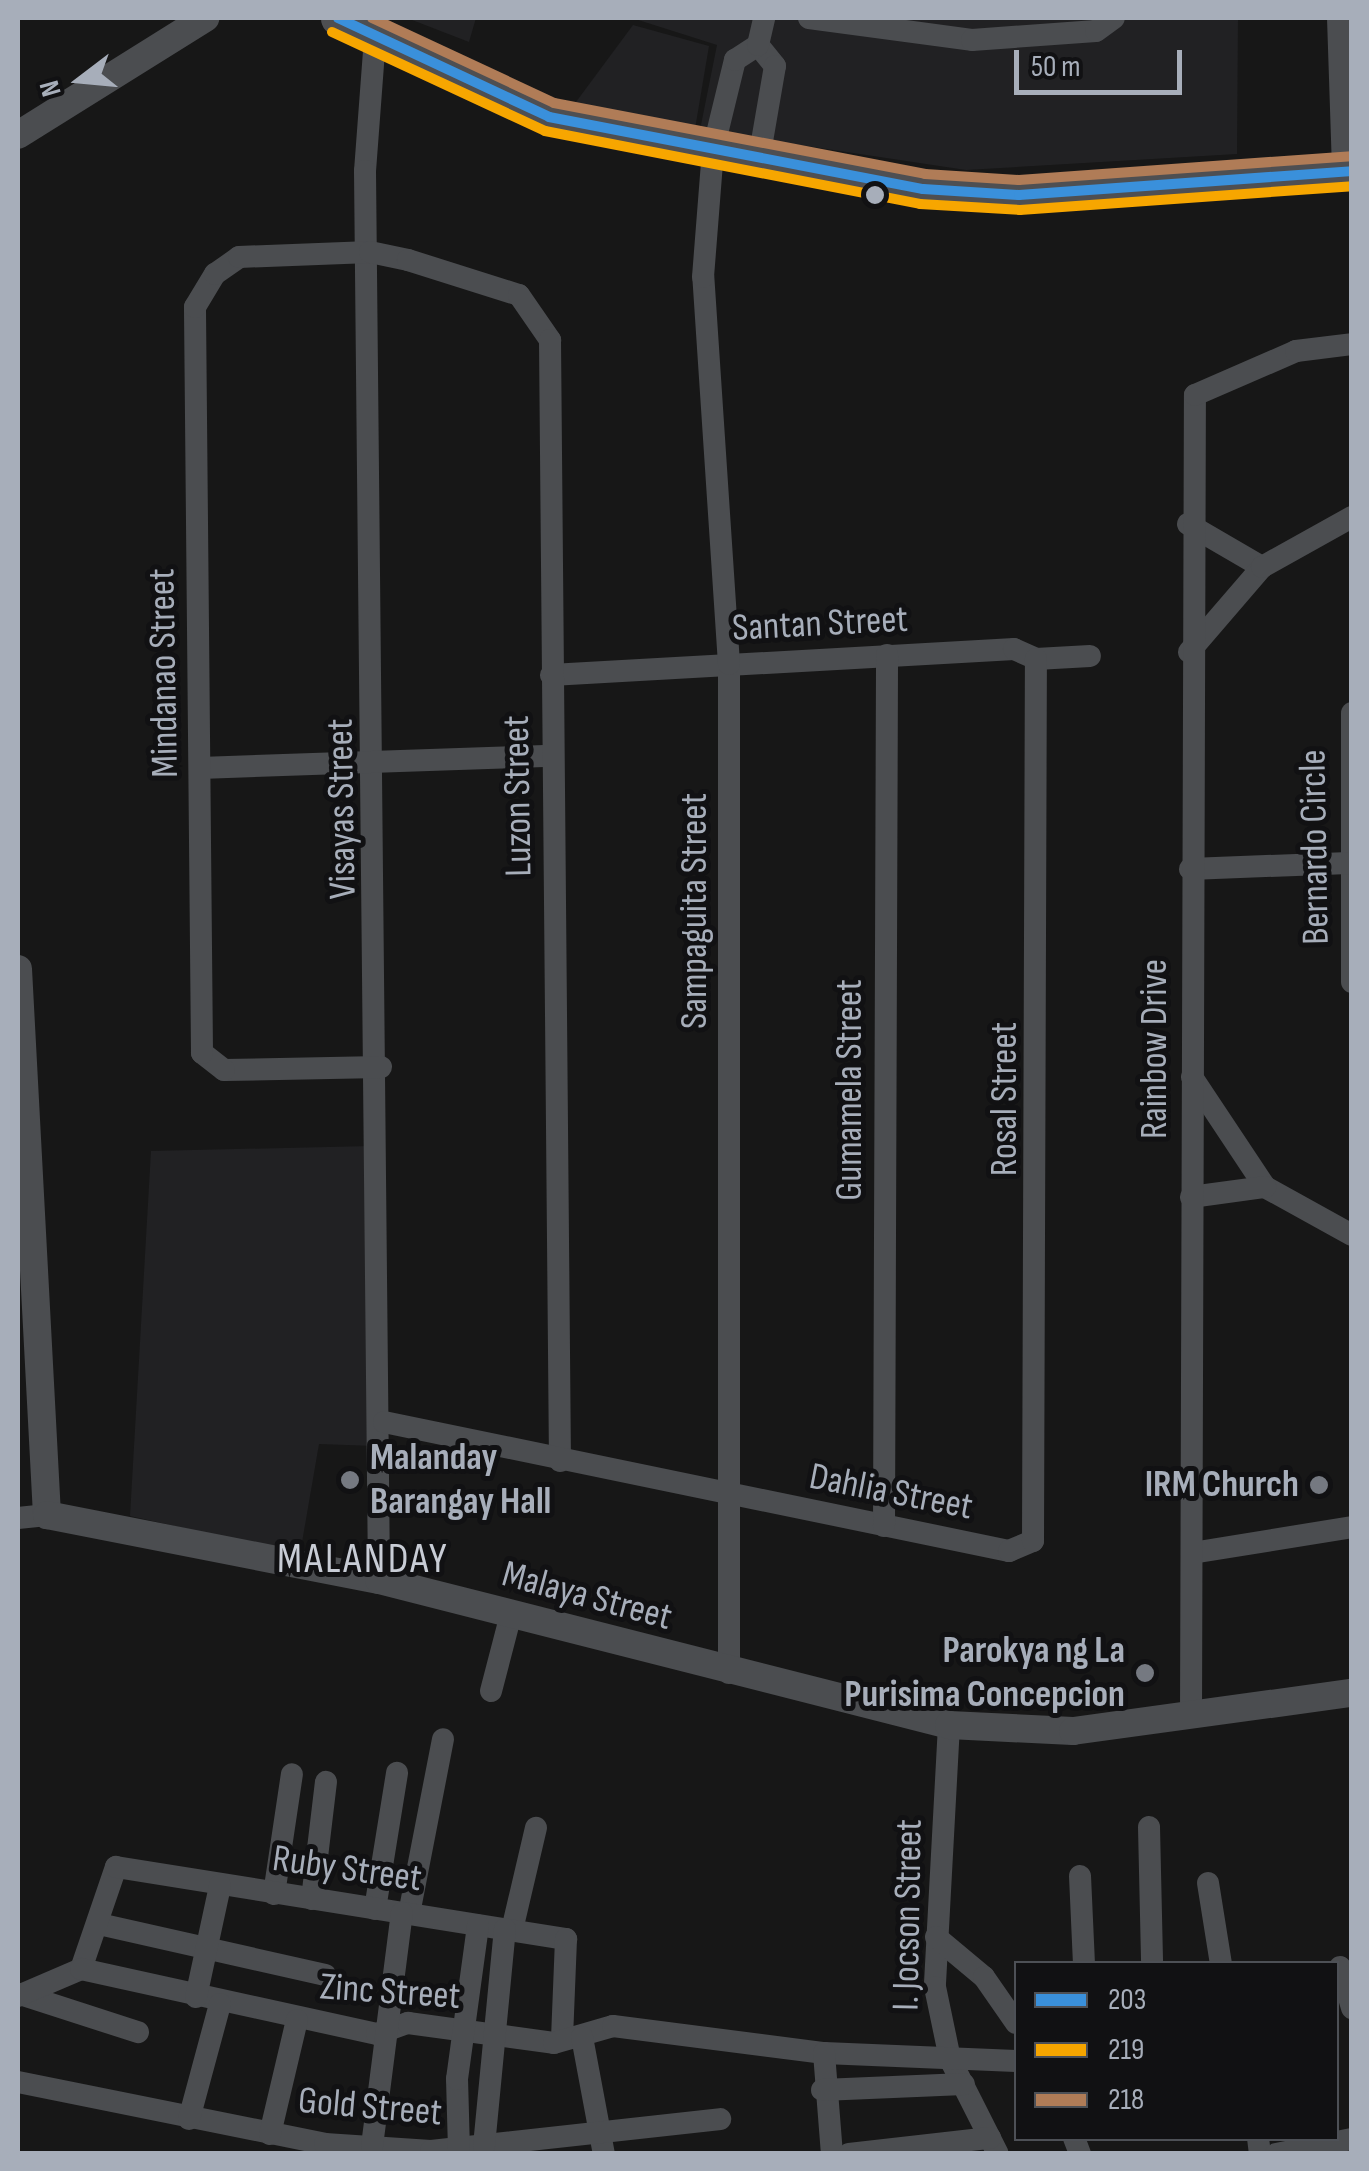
<!DOCTYPE html>
<html>
<head>
<meta charset="utf-8">
<style>
  body { margin:0 }
  #map { position:relative; width:1369px; height:2171px; overflow:hidden; background:#171717; font-family:"Sofia Sans Condensed",sans-serif }
  div>[style] { position:absolute }
  .built>* { inset:0; background:#212123 }
  .minor>* { height:22px; margin:-11px; padding:0 11px; transform-origin:11px; border-radius:11px; background:#4b4d50 }
  .tertiary>* { height:28px; margin:-14px; padding:0 14px; transform-origin:14px; border-radius:14px; background:#4b4d50 }
  .primary>* { height:35px; margin:-17.5px; padding:0 17.5px; transform-origin:17.5px; border-radius:17.5px; background:#4e4f52 }
  .bus-1>* { height:10px; margin:-5px; padding:0 5px; transform-origin:5px; border-radius:5px; background:#3a90db }
  .bus-2>* { height:10px; margin:-5px; padding:0 5px; transform-origin:5px; border-radius:5px; background:#f7a600 }
  .bus-3>* { height:10px; margin:-5px; padding:0 5px; transform-origin:5px; border-radius:5px; background:#b07c57 }
  .dots>* { width:28px; height:28px; translate:-50% -50%; box-sizing:border-box; border:5px solid #111113; border-radius:50% }
  span { translate:-50% -50%; white-space:nowrap; text-align:center; line-height:1.15; -webkit-text-stroke:10px #111113; paint-order:stroke }
  .street-label { font-size:38px; color:#a7aeba }
  .poi-label { font-size:38px; color:#a7aeba; font-weight:700 }
  .left { translate:0 -50%; text-align:left }
  .right { translate:-100% -50%; text-align:right }
  .quarter-label { font-size:42px; color:#c8ccd5; letter-spacing:2.5px }
  .frame { position:absolute; inset:0; border:20px solid #a7aeba; pointer-events:none }
  .legend { position:absolute; left:1014px; top:1961px; width:325px; height:180px; box-sizing:border-box; background:#111113; border:2px solid #4d5056; margin:0; padding:12px 18px; list-style:none; font-size:30px; color:#a7aeba }
  .legend li { display:flex; align-items:center; gap:20px; height:50px }
  .legend b { width:50px; border:2px solid #4d5056 }
  .north { position:absolute; left:30px; top:30px; width:100px; height:100px; -webkit-text-stroke:8px #111113; paint-order:stroke; rotate:254deg; font-size:28px; font-weight:700; line-height:40px; text-align:center; color:#a7aeba }
  .north::after { content:''; display:block; margin:auto; width:35px; height:45px; background:#a7aeba; clip-path:polygon(50% 0,100% 100%,50% 72%,0 100%) }
  .scale { position:absolute; left:1014px; top:50px; width:168px; height:45px; box-sizing:border-box; border:5px solid #a7aeba; border-top:0; padding-left:12px; font-size:30px; line-height:35px; white-space:nowrap; color:#a7aeba; -webkit-text-stroke:8px #111113; paint-order:stroke }
</style>
</head>
<body>
<div id="map">
  <div class="built">
    <i style="clip-path:polygon(407px 18px,476px 18px,469px 42px)"></i>
    <i style="clip-path:polygon(632px 18px,1238px 18px,1237px 154px,966px 170px,700px 130px,717px 45px)"></i>
    <i style="clip-path:polygon(633px 25px,709px 46px,695px 129px,573px 106px)"></i>
    <i style="clip-path:polygon(371px 1146px,375px 1446px,319px 1444px,300px 1554px,130px 1516px,151px 1151px)"></i>
  </div>
  <div class="minor">
    <i style="left:809px;top:18px;width:164px;rotate:7.7deg"></i>
    <i style="left:972px;top:40px;width:124px;rotate:-4.2deg"></i>
    <i style="left:1096px;top:31px;width:22px;rotate:-36deg"></i>
    <i style="left:1338px;top:18px;width:154px;rotate:88.1deg"></i>
    <i style="left:375px;top:38px;width:133px;rotate:94.3deg"></i>
    <i style="left:365px;top:171px;width:1409px;rotate:89.43deg"></i>
    <i style="left:758px;top:45px;width:27px;rotate:51deg"></i>
    <i style="left:775px;top:66px;width:94px;rotate:99.8deg"></i>
    <i style="left:1188px;top:524px;width:86px;rotate:30.2deg"></i>
    <i style="left:1189px;top:652px;width:112px;rotate:-49.3deg"></i>
    <i style="left:1262px;top:567px;width:103px;rotate:-29.1deg"></i>
    <i style="left:551px;top:675px;width:464px;rotate:-3.2deg"></i>
    <i style="left:1014px;top:649px;width:24px;rotate:24deg"></i>
    <i style="left:1036px;top:659px;width:54px;rotate:-3.2deg"></i>
    <i style="left:1352px;top:713px;width:269px;rotate:90deg"></i>
    <i style="left:200px;top:768px;width:352px;rotate:-2deg"></i>
    <i style="left:1190px;top:869px;width:159px;rotate:-2.2deg"></i>
    <i style="left:381px;top:1067px;width:157px;rotate:178.9deg"></i>
    <i style="left:224px;top:1070px;width:28px;rotate:-142deg"></i>
    <i style="left:202px;top:1053px;width:746px;rotate:-90.54deg"></i>
    <i style="left:195px;top:307px;width:39px;rotate:-59deg"></i>
    <i style="left:215px;top:274px;width:29px;rotate:-35deg"></i>
    <i style="left:239px;top:257px;width:131px;rotate:-2.2deg"></i>
    <i style="left:370px;top:252px;width:39px;rotate:12deg"></i>
    <i style="left:408px;top:260px;width:116px;rotate:17.5deg"></i>
    <i style="left:519px;top:295px;width:55px;rotate:55.4deg"></i>
    <i style="left:550px;top:340px;width:1121px;rotate:89.49deg"></i>
    <i style="left:1192px;top:1077px;width:132px;rotate:56.4deg"></i>
    <i style="left:1265px;top:1187px;width:99px;rotate:28.9deg"></i>
    <i style="left:1191px;top:1197px;width:75px;rotate:-7.7deg"></i>
    <i style="left:384px;top:1422px;width:638px;rotate:11.66deg"></i>
    <i style="left:1009px;top:1551px;width:26px;rotate:-23deg"></i>
    <i style="left:1033px;top:1541px;width:882px;rotate:-89.81deg"></i>
    <i style="left:18px;top:1518px;width:29px;rotate:-6deg"></i>
    <i style="left:884px;top:1526px;width:871px;rotate:-89.8deg"></i>
    <i style="left:1192px;top:1553px;width:162px;rotate:-9.2deg"></i>
    <i style="left:729px;top:1673px;width:1009px;rotate:-90deg"></i>
    <i style="left:729px;top:664px;width:388px;rotate:-93.8deg"></i>
    <i style="left:703px;top:277px;width:127px;rotate:-85.5deg"></i>
    <i style="left:713px;top:150px;width:93px;rotate:-76.3deg"></i>
    <i style="left:735px;top:60px;width:27px;rotate:-33deg"></i>
    <i style="left:758px;top:45px;width:28px;rotate:-77deg"></i>
    <i style="left:491px;top:1691px;width:80px;rotate:-75.4deg"></i>
    <i style="left:1191px;top:1717px;width:1322px;rotate:-89.83deg"></i>
    <i style="left:1195px;top:395px;width:110px;rotate:-23.5deg"></i>
    <i style="left:1296px;top:351px;width:56px;rotate:-7.1deg"></i>
    <i style="left:949px;top:1725px;width:262px;rotate:93.1deg"></i>
    <i style="left:935px;top:1987px;width:74px;rotate:78.2deg"></i>
    <i style="left:950px;top:2059px;width:106px;rotate:63.2deg"></i>
    <i style="left:1149px;top:1827px;width:137px;rotate:88.7deg"></i>
    <i style="left:1080px;top:1876px;width:88px;rotate:87.4deg"></i>
    <i style="left:1208px;top:1883px;width:82px;rotate:80.9deg"></i>
    <i style="left:274px;top:1894px;width:121px;rotate:-81.5deg"></i>
    <i style="left:312px;top:1899px;width:118px;rotate:-83.2deg"></i>
    <i style="left:375px;top:1909px;width:138px;rotate:-80.8deg"></i>
    <i style="left:409px;top:1914px;width:178px;rotate:-79deg"></i>
    <i style="left:99px;top:1924px;width:232px;rotate:12.7deg"></i>
    <i style="left:512px;top:1930px;width:105px;rotate:-76.8deg"></i>
    <i style="left:936px;top:1937px;width:62px;rotate:39.8deg"></i>
    <i style="left:984px;top:1977px;width:56px;rotate:55.2deg"></i>
    <i style="left:1340px;top:1967px;width:43px;rotate:73.7deg"></i>
    <i style="left:81px;top:1969px;width:108px;rotate:-71.1deg"></i>
    <i style="left:116px;top:1867px;width:456px;rotate:9.1deg"></i>
    <i style="left:566px;top:1939px;width:100px;rotate:92.3deg"></i>
    <i style="left:20px;top:1994px;width:124px;rotate:17.9deg"></i>
    <i style="left:18px;top:1996px;width:69px;rotate:-23.2deg"></i>
    <i style="left:81px;top:1969px;width:303px;rotate:12.4deg"></i>
    <i style="left:377px;top:2034px;width:33px;rotate:-20deg"></i>
    <i style="left:408px;top:2023px;width:147px;rotate:7.8deg"></i>
    <i style="left:554px;top:2043px;width:61px;rotate:-16.1deg"></i>
    <i style="left:613px;top:2026px;width:213px;rotate:7.3deg"></i>
    <i style="left:824px;top:2053px;width:192px;rotate:2.4deg"></i>
    <i style="left:196px;top:1997px;width:114px;rotate:-77.8deg"></i>
    <i style="left:582px;top:2037px;width:119px;rotate:79.4deg"></i>
    <i style="left:824px;top:2053px;width:101px;rotate:85.5deg"></i>
    <i style="left:18px;top:2082px;width:313px;rotate:11.4deg"></i>
    <i style="left:325px;top:2144px;width:106px;rotate:3.8deg"></i>
    <i style="left:431px;top:2151px;width:291px;rotate:-6.3deg"></i>
    <i style="left:822px;top:2090px;width:142px;rotate:-2.4deg"></i>
    <i style="left:189px;top:2119px;width:119px;rotate:-74.9deg"></i>
    <i style="left:270px;top:2134px;width:117px;rotate:-76.7deg"></i>
    <i style="left:1074px;top:2138px;width:17px;rotate:69deg"></i>
    <i style="left:1258px;top:2138px;width:16px;rotate:83deg"></i>
    <i style="left:372px;top:2146px;width:235px;rotate:-82.7deg"></i>
    <i style="left:484px;top:2146px;width:218px;rotate:-84.5deg"></i>
    <i style="left:459px;top:2150px;width:71px;rotate:-91.6deg"></i>
    <i style="left:457px;top:2079px;width:155px;rotate:-82.2deg"></i>
    <i style="left:849px;top:2154px;width:142px;rotate:-6.5deg"></i>
    <i style="left:1276px;top:2154px;width:77px;rotate:-11.2deg"></i>
  </div>
  <div class="tertiary">
    <i style="left:18px;top:135px;width:221px;rotate:-32deg"></i>
    <i style="left:18px;top:969px;width:547px;rotate:86.96deg"></i>
    <i style="left:47px;top:1515px;width:338px;rotate:11.1deg"></i>
    <i style="left:379px;top:1580px;width:588px;rotate:14.27deg"></i>
    <i style="left:949px;top:1725px;width:124px;rotate:2.8deg"></i>
    <i style="left:1073px;top:1731px;width:282px;rotate:-7.8deg"></i>
  </div>
  <div class="primary">
    <i style="left:338px;top:18px;width:233px;rotate:25.1deg"></i>
    <i style="left:549px;top:117px;width:381px;rotate:10.9deg"></i>
    <i style="left:923px;top:189px;width:96px;rotate:3.6deg"></i>
    <i style="left:1019px;top:195px;width:334px;rotate:-4.1deg"></i>
  </div>
  <div class="bus-1">
    <i style="left:338px;top:18px;width:233px;rotate:25.1deg"></i>
    <i style="left:549px;top:117px;width:381px;rotate:10.9deg"></i>
    <i style="left:923px;top:189px;width:96px;rotate:3.6deg"></i>
    <i style="left:1019px;top:195px;width:334px;rotate:-4.1deg"></i>
  </div>
  <div class="bus-2">
    <i style="left:332px;top:32px;width:235px;rotate:24.9deg"></i>
    <i style="left:545px;top:131px;width:382px;rotate:11deg"></i>
    <i style="left:920px;top:204px;width:100px;rotate:3.4deg"></i>
    <i style="left:1020px;top:210px;width:333px;rotate:-4.1deg"></i>
  </div>
  <div class="bus-3">
    <i style="left:372px;top:18px;width:201px;rotate:25deg"></i>
    <i style="left:554px;top:103px;width:378px;rotate:10.8deg"></i>
    <i style="left:925px;top:174px;width:94px;rotate:3.7deg"></i>
    <i style="left:1019px;top:180px;width:333px;rotate:-4.1deg"></i>
  </div>
  <div class="dots">
    <i style="left:875px;top:195px;background:#a7aeba"></i>
    <i style="left:350px;top:1480px;background:#757981"></i>
    <i style="left:1319px;top:1485px;background:#757981"></i>
    <i style="left:1145px;top:1673px;background:#757981"></i>
  </div>
  <div class="street-label">
    <span style="left:820px;top:624px;rotate:-3deg">Santan Street</span>
    <span style="left:164px;top:673px;rotate:-91deg">Mindanao Street</span>
    <span style="left:518px;top:796px;rotate:-91deg">Luzon Street</span>
    <span style="left:342px;top:809px;rotate:-91deg">Visayas Street</span>
    <span style="left:1315px;top:847px;rotate:-91deg">Bernardo Circle</span>
    <span style="left:695px;top:911px;rotate:-90deg">Sampaguita Street</span>
    <span style="left:1155px;top:1049px;rotate:-90deg">Rainbow Drive</span>
    <span style="left:850px;top:1090px;rotate:-90deg">Gumamela Street</span>
    <span style="left:1005px;top:1099px;rotate:-90deg">Rosal Street</span>
    <span style="left:891px;top:1492px;rotate:11deg">Dahlia Street</span>
    <span style="left:587px;top:1596px;rotate:15deg">Malaya Street</span>
    <span style="left:347px;top:1869px;rotate:8deg">Ruby Street</span>
    <span style="left:908px;top:1915px;rotate:-89deg">I. Jocson Street</span>
    <span style="left:390px;top:1992px;rotate:4deg">Zinc Street</span>
    <span style="left:370px;top:2107px;rotate:5deg">Gold Street</span>
  </div>
  <div class="poi-label">
    <span class="left" style="left:370px;top:1480px">Malanday<br>Barangay Hall</span>
    <span class="right" style="left:1299px;top:1485px">IRM Church</span>
    <span class="right" style="left:1125px;top:1673px">Parokya ng La<br>Purisima Concepcion</span>
  </div>
  <div class="quarter-label">
    <span style="left:363px;top:1560px">MALANDAY</span>
  </div>
  <div class="frame"></div>
  <ul class="legend">
  <li><b style="height:12px;background:#3a90db"></b>203</li>
  <li><b style="height:12px;background:#f7a600"></b>219</li>
  <li><b style="height:12px;background:#b07c57"></b>218</li>
  </ul>
  <div class="north">N</div>
  <div class="scale">50 m</div>
</div>
</body>
</html>
